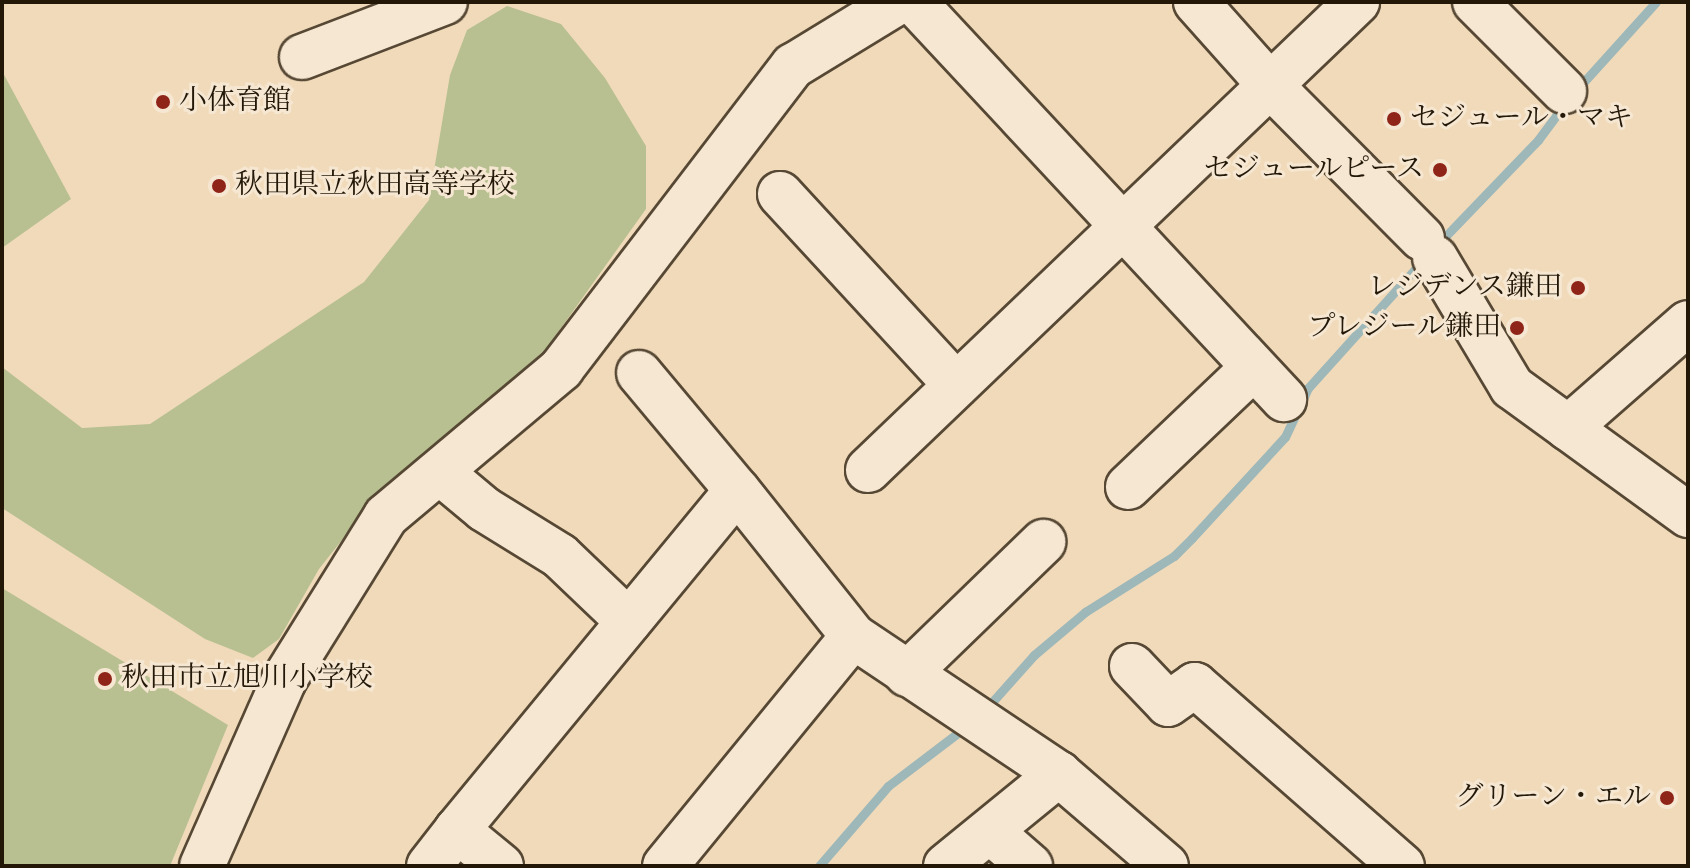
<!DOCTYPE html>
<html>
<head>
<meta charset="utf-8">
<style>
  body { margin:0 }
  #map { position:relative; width:1690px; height:868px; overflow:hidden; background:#f1daba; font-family:"Old Standard TT","Noto Serif JP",serif }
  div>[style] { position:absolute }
  .green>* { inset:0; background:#b8c091 }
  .stream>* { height:9px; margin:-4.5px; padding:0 4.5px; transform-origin:4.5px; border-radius:4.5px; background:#9eb8b9 }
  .roads { filter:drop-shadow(2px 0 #564834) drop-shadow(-2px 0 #564834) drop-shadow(0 2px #564834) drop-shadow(0 -2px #564834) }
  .minor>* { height:44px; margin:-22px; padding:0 22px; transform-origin:22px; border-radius:22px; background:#f6e7d2 }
  .dots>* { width:22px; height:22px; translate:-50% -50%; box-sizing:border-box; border:4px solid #f6e7d2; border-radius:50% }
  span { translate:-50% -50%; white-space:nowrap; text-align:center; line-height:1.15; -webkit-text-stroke:6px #f6e7d2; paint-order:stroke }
  .poi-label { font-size:28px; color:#231808 }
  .left { translate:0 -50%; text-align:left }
  .right { translate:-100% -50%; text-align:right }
  .frame { position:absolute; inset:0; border:4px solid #231808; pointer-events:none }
</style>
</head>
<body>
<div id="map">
  <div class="green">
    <i style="clip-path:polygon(507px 6px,561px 24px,605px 78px,646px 146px,646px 209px,546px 349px,365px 511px,319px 569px,279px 639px,253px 658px,205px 639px,2px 508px,2px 367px,82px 428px,150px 424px,364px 282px,429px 200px,450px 75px,467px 30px)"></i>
    <i style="clip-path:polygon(2px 71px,71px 199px,2px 248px)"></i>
    <i style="clip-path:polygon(2px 588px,228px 725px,170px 866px,2px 866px)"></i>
  </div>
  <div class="stream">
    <i style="left:1580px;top:86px;width:113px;rotate:-47.9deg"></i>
    <i style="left:1437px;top:245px;width:146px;rotate:-46.1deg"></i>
    <i style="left:1538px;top:140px;width:44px;rotate:-53.4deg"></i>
    <i style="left:985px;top:710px;width:74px;rotate:-48.3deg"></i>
    <i style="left:1034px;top:655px;width:67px;rotate:-40.1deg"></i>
    <i style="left:1085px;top:612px;width:105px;rotate:-32.2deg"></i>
    <i style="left:1174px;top:556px;width:25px;rotate:-45deg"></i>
    <i style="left:1192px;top:538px;width:137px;rotate:-47.4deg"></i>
    <i style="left:1285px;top:437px;width:54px;rotate:-64.9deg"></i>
    <i style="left:1308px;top:388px;width:173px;rotate:-48deg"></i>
    <i style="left:819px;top:866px;width:106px;rotate:-49.2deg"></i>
    <i style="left:888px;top:786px;width:94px;rotate:-37.2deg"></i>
  </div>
  <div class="roads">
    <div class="minor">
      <i style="left:914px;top:2px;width:543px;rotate:47.02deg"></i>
      <i style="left:1196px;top:2px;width:110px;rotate:48.3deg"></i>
      <i style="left:1269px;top:84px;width:217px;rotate:45.2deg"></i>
      <i style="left:1475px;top:2px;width:126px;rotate:45deg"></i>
      <i style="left:302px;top:57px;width:153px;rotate:-21deg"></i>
      <i style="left:780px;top:194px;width:260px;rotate:47.3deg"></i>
      <i style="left:1435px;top:258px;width:150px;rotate:59.2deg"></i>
      <i style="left:1512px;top:387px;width:218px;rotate:36deg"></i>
      <i style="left:639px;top:373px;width:153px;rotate:50.1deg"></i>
      <i style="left:1568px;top:428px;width:159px;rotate:-41.2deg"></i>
      <i style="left:868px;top:470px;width:677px;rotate:-43.74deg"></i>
      <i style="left:441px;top:473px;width:56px;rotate:39.9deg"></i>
      <i style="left:484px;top:509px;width:89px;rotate:31.7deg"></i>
      <i style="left:560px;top:556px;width:95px;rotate:43.7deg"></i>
      <i style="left:1128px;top:487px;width:173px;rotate:-43.6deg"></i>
      <i style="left:1132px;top:666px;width:52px;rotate:46.5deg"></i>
      <i style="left:1168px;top:704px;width:33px;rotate:-35deg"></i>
      <i style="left:1195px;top:685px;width:275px;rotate:41.2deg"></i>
      <i style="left:907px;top:674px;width:190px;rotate:-44.1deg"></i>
      <i style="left:991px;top:832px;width:52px;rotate:41.1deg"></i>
      <i style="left:202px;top:866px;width:203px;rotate:-66.2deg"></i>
      <i style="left:284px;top:680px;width:193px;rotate:-58.1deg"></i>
      <i style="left:386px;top:516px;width:229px;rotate:-40deg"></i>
      <i style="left:561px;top:369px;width:382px;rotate:-52.6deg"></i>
      <i style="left:793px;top:66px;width:123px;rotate:-31.4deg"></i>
      <i style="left:429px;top:866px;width:46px;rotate:-52.1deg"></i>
      <i style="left:501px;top:866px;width:57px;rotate:-140.7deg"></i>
      <i style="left:457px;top:830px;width:440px;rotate:-50.5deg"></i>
      <i style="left:737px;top:490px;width:186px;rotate:51.5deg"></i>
      <i style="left:853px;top:636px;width:248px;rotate:33.8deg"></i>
      <i style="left:1059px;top:774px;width:141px;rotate:40.7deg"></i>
      <i style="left:665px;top:866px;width:297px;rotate:-50.7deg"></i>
      <i style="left:946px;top:866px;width:146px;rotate:-39.2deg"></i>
    </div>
  </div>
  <div class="dots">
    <i style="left:163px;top:102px;background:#8f2418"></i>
    <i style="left:1394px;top:119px;background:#8f2418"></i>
    <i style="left:1440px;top:170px;background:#8f2418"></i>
    <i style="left:219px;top:186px;background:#8f2418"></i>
    <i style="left:1578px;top:288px;background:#8f2418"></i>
    <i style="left:1517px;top:328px;background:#8f2418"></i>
    <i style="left:105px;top:679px;background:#8f2418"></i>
    <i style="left:1667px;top:798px;background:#8f2418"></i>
  </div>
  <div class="poi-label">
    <span class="left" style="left:179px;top:102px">小体育館</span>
    <span class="left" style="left:1410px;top:119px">セジュール・マキ</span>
    <span class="right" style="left:1424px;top:170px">セジュールピース</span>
    <span class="left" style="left:235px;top:186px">秋田県立秋田高等学校</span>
    <span class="right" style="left:1562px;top:288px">レジデンス鎌田</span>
    <span class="right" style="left:1501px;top:328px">プレジール鎌田</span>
    <span class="left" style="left:121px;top:679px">秋田市立旭川小学校</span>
    <span class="right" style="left:1651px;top:798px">グリーン・エル</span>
  </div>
  <div class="frame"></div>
</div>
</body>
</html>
